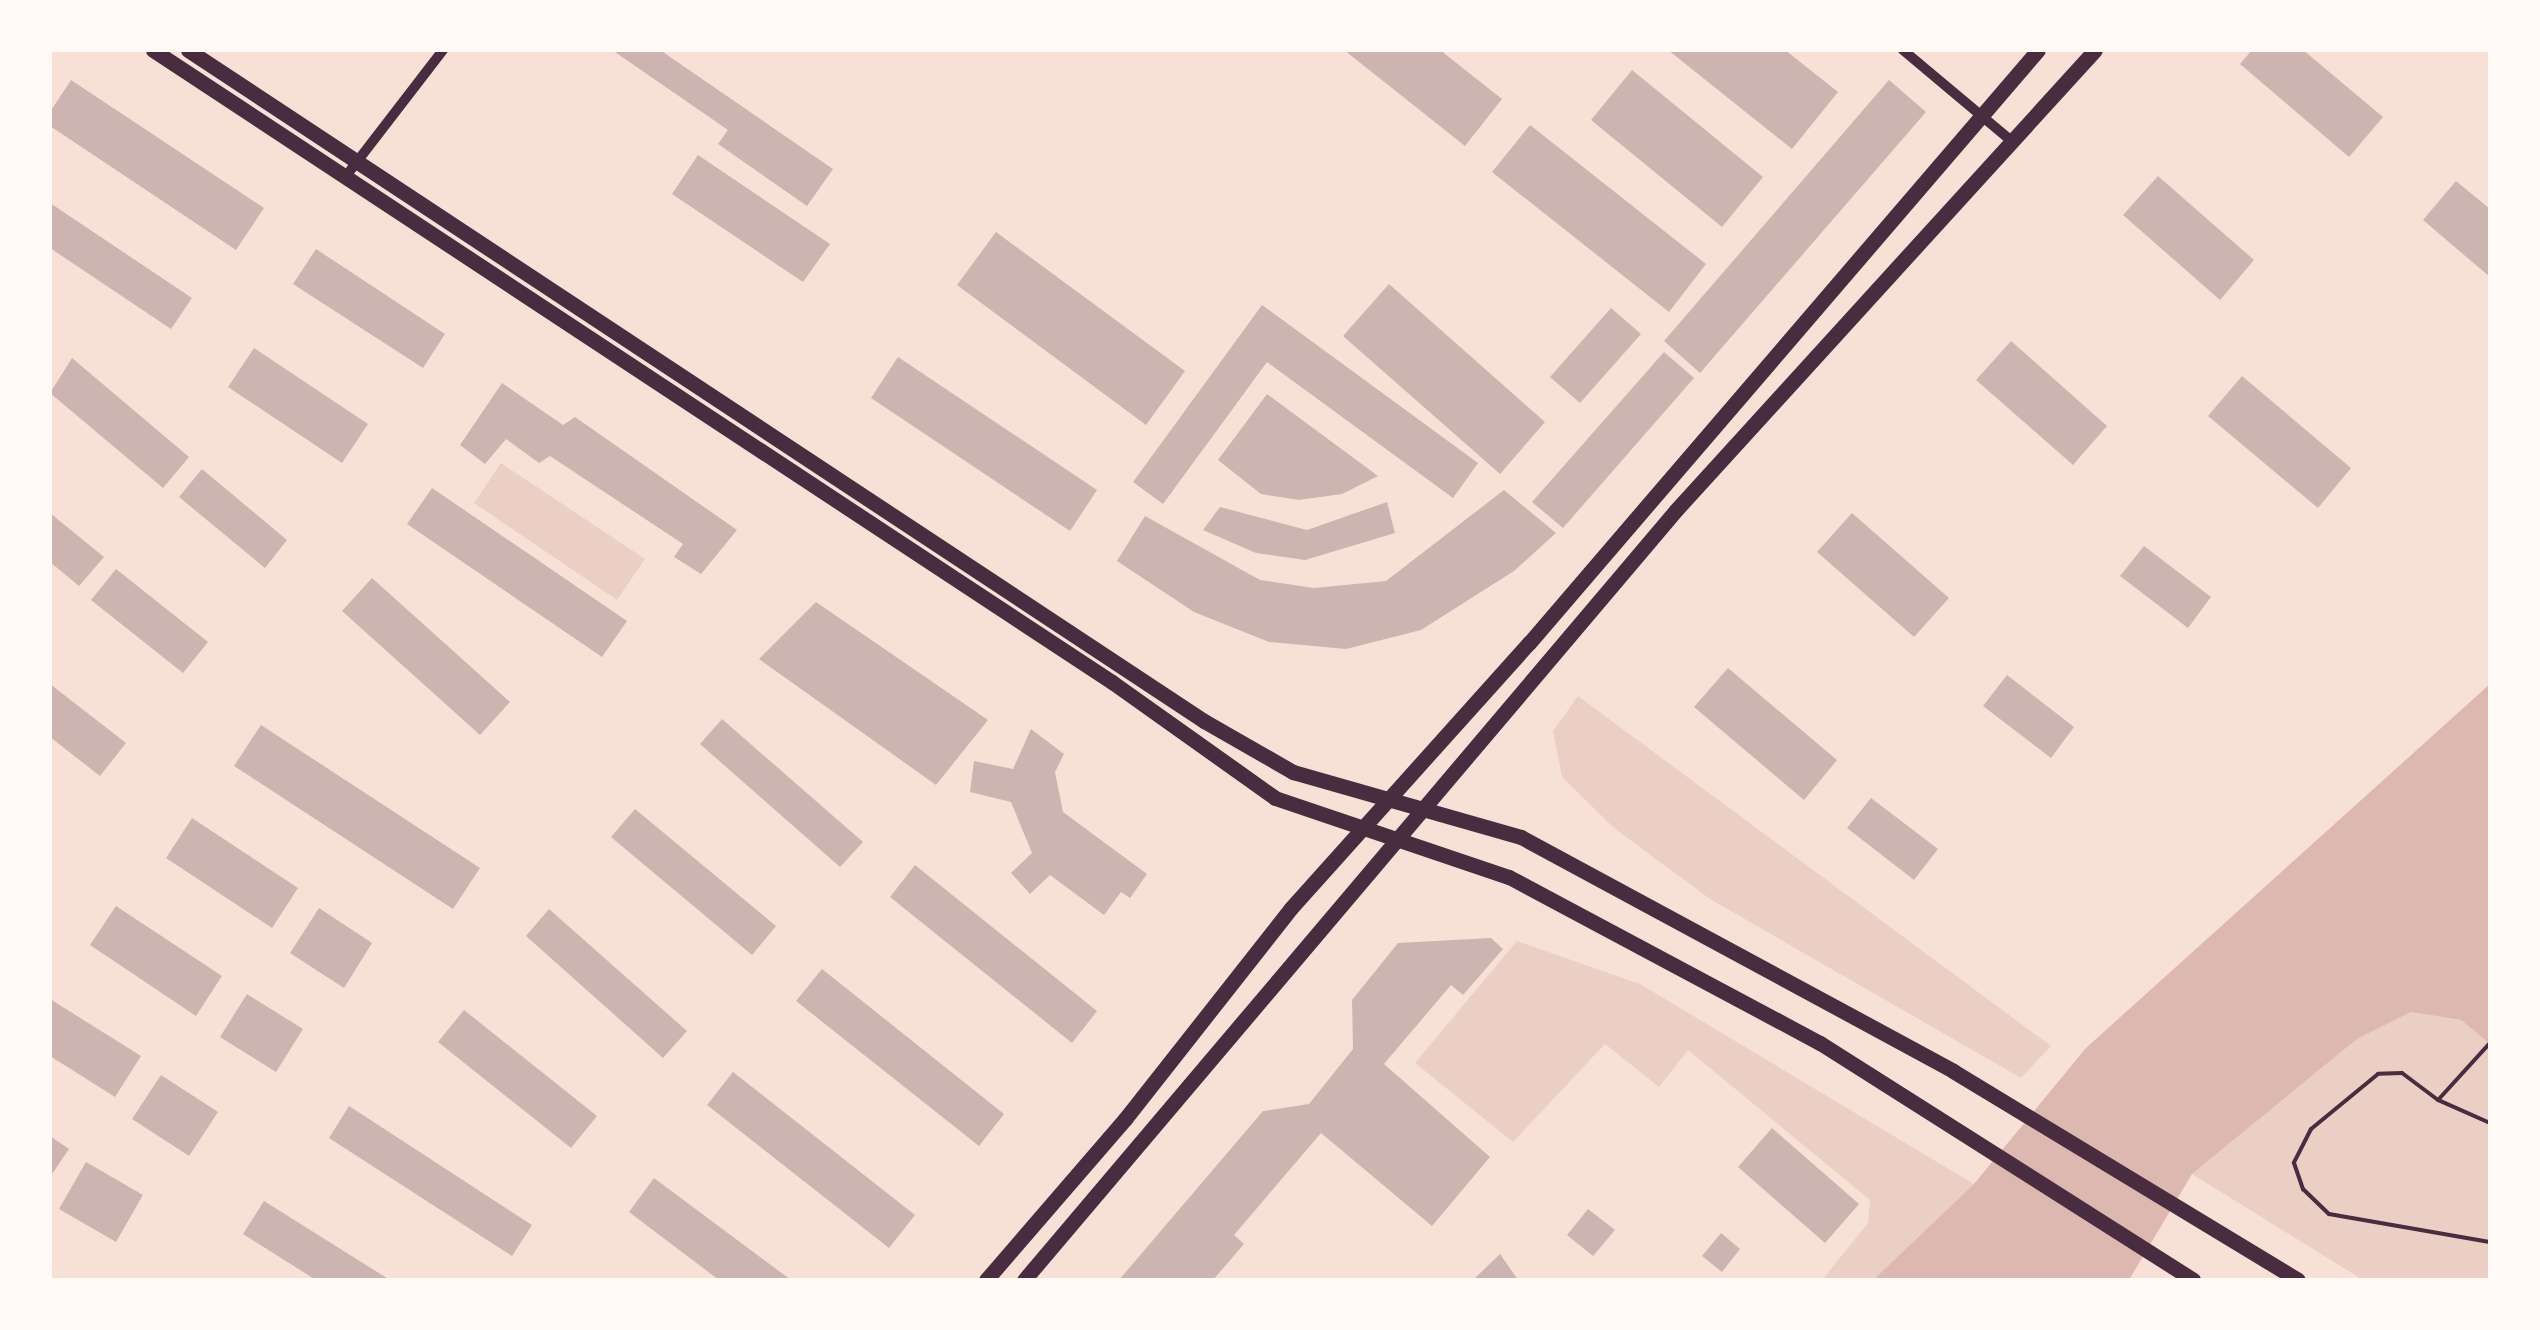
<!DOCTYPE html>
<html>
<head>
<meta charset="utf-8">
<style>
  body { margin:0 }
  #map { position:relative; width:2540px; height:1330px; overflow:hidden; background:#f7e1d7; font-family:Raleway,sans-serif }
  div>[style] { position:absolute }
  .green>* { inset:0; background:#ebcfc5 }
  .water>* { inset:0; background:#dcb8b0 }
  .building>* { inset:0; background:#ccb4b1 }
  .path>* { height:4px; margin:-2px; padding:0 2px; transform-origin:2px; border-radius:2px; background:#4a2c40 }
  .minor>* { height:10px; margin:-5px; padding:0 5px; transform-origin:5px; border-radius:5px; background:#4a2c40 }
  .secondary>* { height:15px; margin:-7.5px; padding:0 7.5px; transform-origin:7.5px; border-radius:7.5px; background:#4a2c40 }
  span { translate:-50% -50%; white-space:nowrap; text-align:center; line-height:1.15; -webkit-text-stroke:8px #fffaf5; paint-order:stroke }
  .frame { position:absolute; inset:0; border:52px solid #fffaf5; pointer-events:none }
</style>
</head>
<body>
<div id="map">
  <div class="green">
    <i style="clip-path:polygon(501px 463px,645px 559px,617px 600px,474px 503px)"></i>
    <i style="clip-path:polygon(1578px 696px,2051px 1046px,2021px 1078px,1710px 899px,1614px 828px,1562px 777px,1553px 731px)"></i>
    <i style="clip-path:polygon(1517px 941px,1640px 984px,1974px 1184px,1873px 1280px,1822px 1280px,1868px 1223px,1870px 1200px,1688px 1050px,1659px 1087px,1605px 1044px,1513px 1142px,1415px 1063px)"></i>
    <i style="clip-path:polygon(2411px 1012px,2461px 1020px,2490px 1044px,2490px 1280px,2363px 1280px,2192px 1174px,2357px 1039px)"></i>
  </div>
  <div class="water">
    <i style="clip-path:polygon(2490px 684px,2490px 1044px,2461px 1020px,2411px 1012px,2357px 1039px,2192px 1174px,2129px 1280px,1873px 1280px,1974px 1184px,2086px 1048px)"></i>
  </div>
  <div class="building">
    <i style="clip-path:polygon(612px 50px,660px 50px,833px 169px,807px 206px,718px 144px,728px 130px)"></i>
    <i style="clip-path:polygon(1344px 50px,1440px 50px,1502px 99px,1465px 146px)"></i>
    <i style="clip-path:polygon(1668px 50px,1785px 50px,1838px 92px,1792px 149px)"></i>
    <i style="clip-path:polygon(2252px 50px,2303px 50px,2383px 117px,2349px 157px,2240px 64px)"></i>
    <i style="clip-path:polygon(1632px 70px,1763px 177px,1722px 227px,1591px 120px)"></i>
    <i style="clip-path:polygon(71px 80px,264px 208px,236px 250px,50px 126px,50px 112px)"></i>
    <i style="clip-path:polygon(1889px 80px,1926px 112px,1700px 373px,1664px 341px)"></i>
    <i style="clip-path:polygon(1530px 125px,1706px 264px,1669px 312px,1492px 172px)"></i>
    <i style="clip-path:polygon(698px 155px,830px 244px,803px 282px,672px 194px)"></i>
    <i style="clip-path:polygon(2158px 176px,2254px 260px,2220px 300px,2123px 215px)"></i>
    <i style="clip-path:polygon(2456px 181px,2490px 209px,2490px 277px,2423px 220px)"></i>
    <i style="clip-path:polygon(50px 203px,192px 298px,171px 329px,50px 248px)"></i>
    <i style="clip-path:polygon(996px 232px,1185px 371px,1146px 425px,957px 285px)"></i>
    <i style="clip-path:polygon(316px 249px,445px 334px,423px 368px,293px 284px)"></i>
    <i style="clip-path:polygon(1389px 284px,1545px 422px,1500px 474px,1343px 336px)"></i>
    <i style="clip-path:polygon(1262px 305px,1478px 463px,1453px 498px,1267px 362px,1163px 504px,1133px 482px)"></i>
    <i style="clip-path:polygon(1611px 308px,1641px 334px,1580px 403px,1550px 377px)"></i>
    <i style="clip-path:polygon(2011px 341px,2107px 426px,2073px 465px,1976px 380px)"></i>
    <i style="clip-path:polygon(254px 348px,368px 424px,342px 463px,228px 387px)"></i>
    <i style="clip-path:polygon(1664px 352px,1694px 378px,1563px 528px,1532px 502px)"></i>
    <i style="clip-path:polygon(898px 357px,1097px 490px,1070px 531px,871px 398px)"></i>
    <i style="clip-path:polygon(72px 358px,189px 457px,163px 488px,50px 393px)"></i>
    <i style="clip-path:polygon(2242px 376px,2351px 468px,2318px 508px,2208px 416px)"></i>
    <i style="clip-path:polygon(502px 383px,563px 425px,575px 417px,737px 530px,701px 574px,674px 557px,683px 544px,550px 456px,539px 463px,506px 439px,485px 464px,460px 445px)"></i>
    <i style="clip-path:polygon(1267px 394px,1378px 476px,1342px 494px,1299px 500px,1261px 494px,1218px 460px)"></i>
    <i style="clip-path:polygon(202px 469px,287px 540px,265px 568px,179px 497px)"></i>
    <i style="clip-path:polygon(432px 488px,627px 621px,602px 657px,407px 524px)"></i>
    <i style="clip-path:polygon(1504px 490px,1556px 533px,1514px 571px,1421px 630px,1346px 649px,1269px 642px,1194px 612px,1117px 561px,1145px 516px,1260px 580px,1314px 588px,1386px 581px)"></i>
    <i style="clip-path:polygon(1387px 502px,1395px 533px,1305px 560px,1256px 553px,1203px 530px,1220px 507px,1307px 530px)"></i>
    <i style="clip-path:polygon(50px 513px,104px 557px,79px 586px,50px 562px)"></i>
    <i style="clip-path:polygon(1852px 513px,1949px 598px,1914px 637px,1817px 552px)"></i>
    <i style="clip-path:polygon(2144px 546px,2211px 597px,2188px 628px,2120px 576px)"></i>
    <i style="clip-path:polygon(116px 569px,208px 642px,183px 673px,91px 600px)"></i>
    <i style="clip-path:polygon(372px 578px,510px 702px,480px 735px,342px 611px)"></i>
    <i style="clip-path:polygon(816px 602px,988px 720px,936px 785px,759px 659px)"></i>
    <i style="clip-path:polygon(1728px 668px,1837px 760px,1804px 800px,1694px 707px)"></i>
    <i style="clip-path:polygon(2007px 675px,2074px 727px,2051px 758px,1983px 706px)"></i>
    <i style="clip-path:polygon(50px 684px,126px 743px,100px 776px,50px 737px)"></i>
    <i style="clip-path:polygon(722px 719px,863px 842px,840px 867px,700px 744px)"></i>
    <i style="clip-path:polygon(261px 725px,480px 868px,453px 909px,234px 766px)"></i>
    <i style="clip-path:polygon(1031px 729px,1064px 754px,1055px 772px,1063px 812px,1147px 874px,1130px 898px,1121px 892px,1104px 915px,1050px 875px,1030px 894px,1011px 873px,1032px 853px,1011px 802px,970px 792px,974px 761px,1013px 769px)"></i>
    <i style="clip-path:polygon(1871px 798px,1938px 849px,1914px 880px,1847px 828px)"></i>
    <i style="clip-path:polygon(635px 809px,776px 926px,752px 955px,611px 837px)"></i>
    <i style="clip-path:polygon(192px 818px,298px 888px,272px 928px,166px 858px)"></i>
    <i style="clip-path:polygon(915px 865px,1097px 1011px,1072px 1043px,890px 897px)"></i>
    <i style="clip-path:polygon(116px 906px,222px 976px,196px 1016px,90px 945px)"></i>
    <i style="clip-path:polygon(319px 908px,372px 943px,344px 988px,290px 953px)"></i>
    <i style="clip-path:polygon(549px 909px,687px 1031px,663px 1058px,526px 936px)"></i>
    <i style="clip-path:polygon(1491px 938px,1503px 949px,1463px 995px,1451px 985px,1384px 1064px,1490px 1157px,1432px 1226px,1321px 1133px,1234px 1235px,1244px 1244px,1213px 1280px,1119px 1280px,1263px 1111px,1309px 1104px,1353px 1049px,1352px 1000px,1398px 943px)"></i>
    <i style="clip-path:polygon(822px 969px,1004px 1114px,979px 1146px,796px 1001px)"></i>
    <i style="clip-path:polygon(247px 994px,303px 1029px,276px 1072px,220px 1037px)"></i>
    <i style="clip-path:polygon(50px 999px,141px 1056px,115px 1097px,50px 1056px)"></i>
    <i style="clip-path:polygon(464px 1010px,597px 1116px,571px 1148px,438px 1042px)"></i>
    <i style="clip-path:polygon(733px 1072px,915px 1215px,889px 1248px,707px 1105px)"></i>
    <i style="clip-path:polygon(161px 1075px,218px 1112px,189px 1156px,132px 1119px)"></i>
    <i style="clip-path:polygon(349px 1106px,532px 1225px,512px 1256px,329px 1138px)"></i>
    <i style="clip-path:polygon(1772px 1128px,1859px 1204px,1825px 1243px,1738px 1167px)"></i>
    <i style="clip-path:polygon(50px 1136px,69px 1149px,50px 1177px)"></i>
    <i style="clip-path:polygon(86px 1162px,143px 1195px,116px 1242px,59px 1209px)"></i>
    <i style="clip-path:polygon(654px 1178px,791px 1280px,719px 1280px,629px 1212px)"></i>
    <i style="clip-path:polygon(264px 1201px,390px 1280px,316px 1280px,243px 1234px)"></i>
    <i style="clip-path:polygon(1588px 1209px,1615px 1230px,1593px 1256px,1567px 1235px)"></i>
    <i style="clip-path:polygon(1721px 1233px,1740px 1249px,1722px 1272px,1702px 1256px)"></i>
    <i style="clip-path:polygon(1500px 1254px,1518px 1280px,1473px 1280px)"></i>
  </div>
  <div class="path">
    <i style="left:2438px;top:1100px;width:76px;rotate:-47.7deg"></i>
    <i style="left:2490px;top:1123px;width:57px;rotate:-156.1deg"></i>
    <i style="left:2438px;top:1100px;width:45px;rotate:-143.1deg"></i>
    <i style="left:2402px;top:1073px;width:24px;rotate:178deg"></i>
    <i style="left:2378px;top:1074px;width:87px;rotate:140.6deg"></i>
    <i style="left:2311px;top:1129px;width:38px;rotate:117deg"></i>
    <i style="left:2294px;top:1163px;width:28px;rotate:71deg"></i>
    <i style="left:2303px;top:1189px;width:36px;rotate:44deg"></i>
    <i style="left:2329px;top:1214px;width:163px;rotate:9.9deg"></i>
  </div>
  <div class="minor">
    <i style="left:1903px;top:50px;width:145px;rotate:40deg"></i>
    <i style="left:346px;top:176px;width:159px;rotate:-52.4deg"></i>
  </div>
  <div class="secondary">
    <i style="left:153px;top:50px;width:1149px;rotate:33.39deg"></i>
    <i style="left:1112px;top:682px;width:200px;rotate:35.4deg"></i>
    <i style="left:1275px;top:798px;width:247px;rotate:18.7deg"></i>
    <i style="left:1509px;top:877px;width:353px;rotate:28.1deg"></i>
    <i style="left:1820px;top:1043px;width:442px;rotate:32.4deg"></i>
    <i style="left:188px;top:50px;width:1218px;rotate:33.44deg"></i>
    <i style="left:1204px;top:721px;width:103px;rotate:29.8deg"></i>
    <i style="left:1293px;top:772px;width:237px;rotate:15.9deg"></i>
    <i style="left:1521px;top:837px;width:491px;rotate:28.4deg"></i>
    <i style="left:1953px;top:1071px;width:403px;rotate:31.2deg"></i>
    <i style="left:986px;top:1280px;width:213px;rotate:-49.2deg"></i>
    <i style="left:1125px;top:1119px;width:268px;rotate:-51.8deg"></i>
    <i style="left:1291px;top:908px;width:356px;rotate:-48.1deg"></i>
    <i style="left:1529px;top:643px;width:781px;rotate:-49.36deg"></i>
    <i style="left:1024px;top:1280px;width:1009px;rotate:-49.74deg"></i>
    <i style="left:1676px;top:510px;width:622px;rotate:-47.67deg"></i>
  </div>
  <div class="frame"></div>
</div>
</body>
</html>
